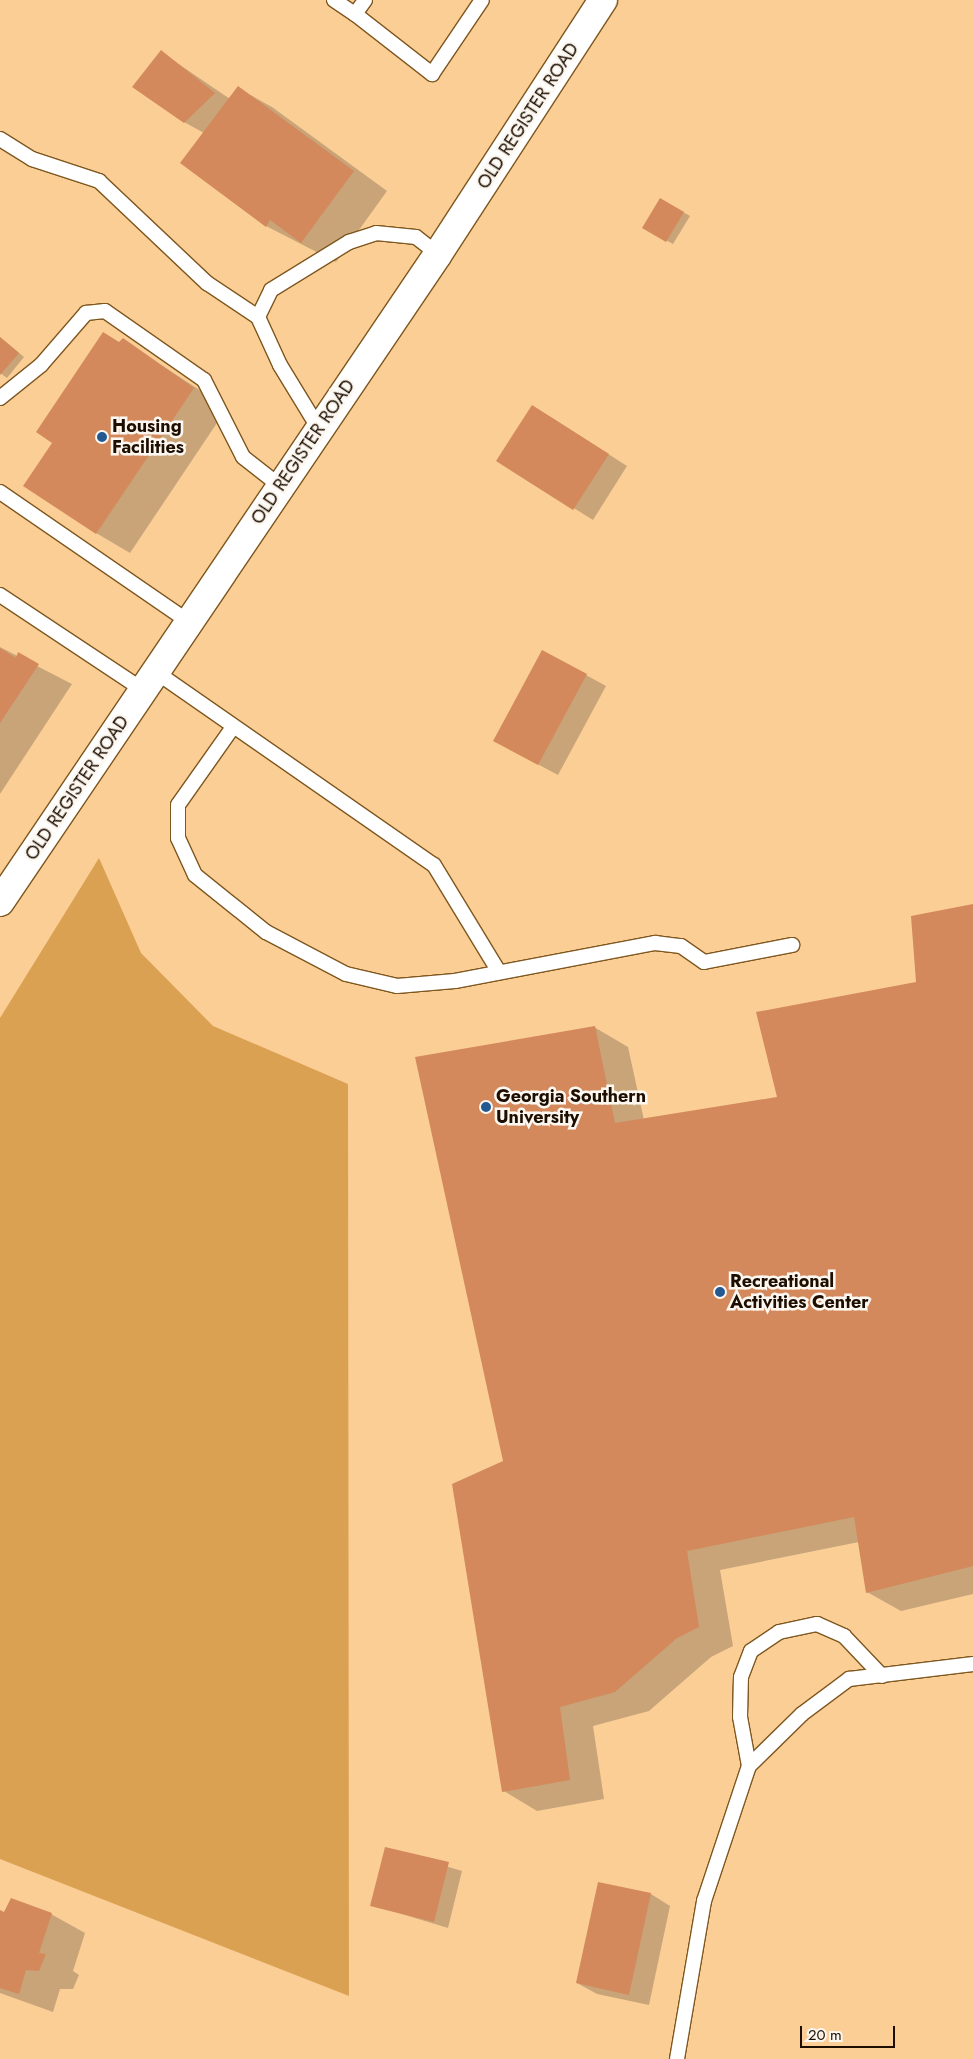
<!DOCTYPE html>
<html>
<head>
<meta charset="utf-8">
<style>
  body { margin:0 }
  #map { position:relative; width:973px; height:2059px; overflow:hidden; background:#fbce96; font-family:Jost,sans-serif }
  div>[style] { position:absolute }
  .green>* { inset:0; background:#dba153 }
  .shadow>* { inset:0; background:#0003 }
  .building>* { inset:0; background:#d3895b }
  .roads { filter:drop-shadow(1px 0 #7e571f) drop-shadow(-1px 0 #7e571f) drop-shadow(0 1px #7e571f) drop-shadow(0 -1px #7e571f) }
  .service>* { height:14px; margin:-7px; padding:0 7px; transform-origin:7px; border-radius:7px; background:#fff }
  .tertiary>* { height:28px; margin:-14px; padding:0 14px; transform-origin:14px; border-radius:14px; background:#fff }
  .dots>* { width:14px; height:14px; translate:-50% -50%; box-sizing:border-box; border:2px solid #fcf7f0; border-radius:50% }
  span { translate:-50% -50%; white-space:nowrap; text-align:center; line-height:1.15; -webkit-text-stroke:5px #fcf7f0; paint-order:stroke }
  .street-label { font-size:18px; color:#1d0e00 }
  .poi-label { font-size:18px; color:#1d0e00; font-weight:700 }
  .left { translate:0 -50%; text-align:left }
  .scale { position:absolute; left:800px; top:2026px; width:95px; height:22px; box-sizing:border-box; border:2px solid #1d0e00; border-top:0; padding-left:6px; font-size:15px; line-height:18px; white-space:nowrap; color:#1d0e00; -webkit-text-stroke:4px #fcf7f0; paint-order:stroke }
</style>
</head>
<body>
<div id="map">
  <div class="green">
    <i style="clip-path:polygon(99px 858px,141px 953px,213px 1026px,348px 1084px,349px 1996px,0 1859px,0 1018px)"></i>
  </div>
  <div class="shadow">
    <i style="clip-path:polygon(161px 52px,230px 99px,238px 88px,272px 107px,387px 191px,336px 262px,266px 226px,204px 133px,184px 122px)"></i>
    <i style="clip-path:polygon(660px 199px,690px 216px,673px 244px,644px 228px)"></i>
    <i style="clip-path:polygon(0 337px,24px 357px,7px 378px,0 373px)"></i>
    <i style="clip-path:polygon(123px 340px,227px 408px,130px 553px,96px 533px,53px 443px)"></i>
    <i style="clip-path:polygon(552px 418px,627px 466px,593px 520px,498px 461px)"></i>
    <i style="clip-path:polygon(0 647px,72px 684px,0 794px)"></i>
    <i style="clip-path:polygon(586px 675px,606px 686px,558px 775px,515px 752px)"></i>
    <i style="clip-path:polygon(973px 906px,973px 1594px,901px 1611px,867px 1592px,859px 1542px,720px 1570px,733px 1646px,711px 1657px,649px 1711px,593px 1726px,604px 1799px,537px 1811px,504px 1791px,505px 1462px,594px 1027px,628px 1047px,644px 1120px,779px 1098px,918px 983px)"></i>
    <i style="clip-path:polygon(386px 1848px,462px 1871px,448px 1928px,372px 1905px)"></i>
    <i style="clip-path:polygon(651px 1894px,670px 1906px,649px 2005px,597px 1994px,577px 1983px)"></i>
    <i style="clip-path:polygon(0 1912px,51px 1914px,85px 1933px,73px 1971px,79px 1975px,73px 1989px,60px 1989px,53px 2012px,0 1993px)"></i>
  </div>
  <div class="building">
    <i style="clip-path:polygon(161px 50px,215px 93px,184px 123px,132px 87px)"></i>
    <i style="clip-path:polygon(238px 86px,354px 171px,301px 243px,270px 220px,266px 227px,180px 163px)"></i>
    <i style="clip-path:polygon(660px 198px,684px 212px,666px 242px,642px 228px)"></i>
    <i style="clip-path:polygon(103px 332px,119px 342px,123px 338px,194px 388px,96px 534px,23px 486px,52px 443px,36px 432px)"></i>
    <i style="clip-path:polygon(0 337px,19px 353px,0 375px)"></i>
    <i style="clip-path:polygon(532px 405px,609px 454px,573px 510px,496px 461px)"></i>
    <i style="clip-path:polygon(0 648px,16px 658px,18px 652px,39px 664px,0 723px)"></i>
    <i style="clip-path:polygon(542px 650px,587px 674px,538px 765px,493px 741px)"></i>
    <i style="clip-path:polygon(973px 904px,973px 1566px,866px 1593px,854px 1517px,687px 1551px,699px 1627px,677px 1638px,615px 1692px,560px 1707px,570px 1780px,502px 1792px,452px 1484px,503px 1461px,415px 1057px,595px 1026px,615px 1123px,777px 1097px,756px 1012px,916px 982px,911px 916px)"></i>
    <i style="clip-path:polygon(385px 1847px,449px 1862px,434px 1922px,370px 1906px)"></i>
    <i style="clip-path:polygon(598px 1882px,651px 1893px,629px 1995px,576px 1983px)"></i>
    <i style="clip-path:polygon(11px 1898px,52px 1913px,39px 1953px,46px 1954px,39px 1971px,26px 1970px,19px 1994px,0 1988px,0 1910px,4px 1912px)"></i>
  </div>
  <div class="roads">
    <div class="service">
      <i style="left:334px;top:0;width:25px;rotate:34deg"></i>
      <i style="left:355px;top:14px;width:17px;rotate:-54deg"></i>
      <i style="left:355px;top:14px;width:98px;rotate:37.9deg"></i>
      <i style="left:432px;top:74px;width:89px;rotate:-56deg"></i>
      <i style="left:0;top:139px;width:38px;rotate:32deg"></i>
      <i style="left:32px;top:159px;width:71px;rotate:18.2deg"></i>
      <i style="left:99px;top:181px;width:149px;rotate:43.4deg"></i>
      <i style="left:207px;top:283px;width:61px;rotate:33.7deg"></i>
      <i style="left:258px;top:317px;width:53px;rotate:65.4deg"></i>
      <i style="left:280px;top:365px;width:75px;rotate:58.6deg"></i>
      <i style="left:258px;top:317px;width:30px;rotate:-64deg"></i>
      <i style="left:271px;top:290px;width:92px;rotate:-31.6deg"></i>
      <i style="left:349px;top:242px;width:28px;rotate:-18deg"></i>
      <i style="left:376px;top:233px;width:40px;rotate:5.7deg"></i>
      <i style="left:416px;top:237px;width:28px;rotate:38deg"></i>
      <i style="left:0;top:398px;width:53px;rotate:-38.8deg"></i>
      <i style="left:41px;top:365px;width:69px;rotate:-49.1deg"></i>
      <i style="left:86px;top:313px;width:19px;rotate:-6deg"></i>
      <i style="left:105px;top:311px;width:121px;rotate:34.9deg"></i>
      <i style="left:204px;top:380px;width:86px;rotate:63.1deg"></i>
      <i style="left:243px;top:457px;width:47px;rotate:38.1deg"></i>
      <i style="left:0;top:492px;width:229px;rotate:34.5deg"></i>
      <i style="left:0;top:595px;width:172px;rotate:33.6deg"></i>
      <i style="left:156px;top:672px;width:338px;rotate:34.8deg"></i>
      <i style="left:434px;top:865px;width:125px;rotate:58.7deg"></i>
      <i style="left:233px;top:727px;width:95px;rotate:125.2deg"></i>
      <i style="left:178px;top:805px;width:33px;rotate:90deg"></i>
      <i style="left:178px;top:838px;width:41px;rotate:65.3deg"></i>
      <i style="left:195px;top:875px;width:91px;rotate:38.8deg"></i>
      <i style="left:266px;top:932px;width:90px;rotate:27.7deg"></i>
      <i style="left:346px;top:974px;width:52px;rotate:13.2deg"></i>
      <i style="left:397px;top:986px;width:58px;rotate:-4.9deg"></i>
      <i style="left:455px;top:981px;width:204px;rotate:-10.8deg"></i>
      <i style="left:655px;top:943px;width:26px;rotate:7deg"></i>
      <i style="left:681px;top:946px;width:28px;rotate:35deg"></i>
      <i style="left:704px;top:962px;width:90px;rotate:-10.9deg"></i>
      <i style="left:749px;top:1766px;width:50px;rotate:-100.4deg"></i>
      <i style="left:740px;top:1717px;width:40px;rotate:-88.6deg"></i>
      <i style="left:741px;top:1677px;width:28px;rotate:-69deg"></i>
      <i style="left:751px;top:1651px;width:34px;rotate:-34deg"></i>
      <i style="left:779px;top:1632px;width:39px;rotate:-12deg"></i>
      <i style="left:817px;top:1624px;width:30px;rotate:24deg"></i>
      <i style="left:844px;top:1636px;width:55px;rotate:46.5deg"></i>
      <i style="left:677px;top:2059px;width:160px;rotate:-80.3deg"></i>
      <i style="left:704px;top:1901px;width:142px;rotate:-71.6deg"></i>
      <i style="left:749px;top:1766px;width:74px;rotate:-44.5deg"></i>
      <i style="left:802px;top:1714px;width:59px;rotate:-36.7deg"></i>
      <i style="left:849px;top:1679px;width:125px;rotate:-6.9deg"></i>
    </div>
    <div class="tertiary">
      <i style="left:0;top:902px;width:782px;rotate:-55.94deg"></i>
      <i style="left:438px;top:254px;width:303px;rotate:-57deg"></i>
    </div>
  </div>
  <div class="dots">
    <i style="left:102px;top:437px;background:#235991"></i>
    <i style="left:486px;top:1107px;background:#235991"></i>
    <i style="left:720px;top:1292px;background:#235991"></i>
  </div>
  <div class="street-label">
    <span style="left:528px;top:116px;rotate:-57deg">OLD REGISTER ROAD</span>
    <span style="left:303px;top:452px;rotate:-56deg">OLD REGISTER ROAD</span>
    <span style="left:77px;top:788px;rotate:-56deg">OLD REGISTER ROAD</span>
  </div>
  <div class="poi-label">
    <span class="left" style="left:112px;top:437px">Housing<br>Facilities</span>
    <span class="left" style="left:496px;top:1107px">Georgia Southern<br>University</span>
    <span class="left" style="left:730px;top:1292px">Recreational<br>Activities Center</span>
  </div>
  <div class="scale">20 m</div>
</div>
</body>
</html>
